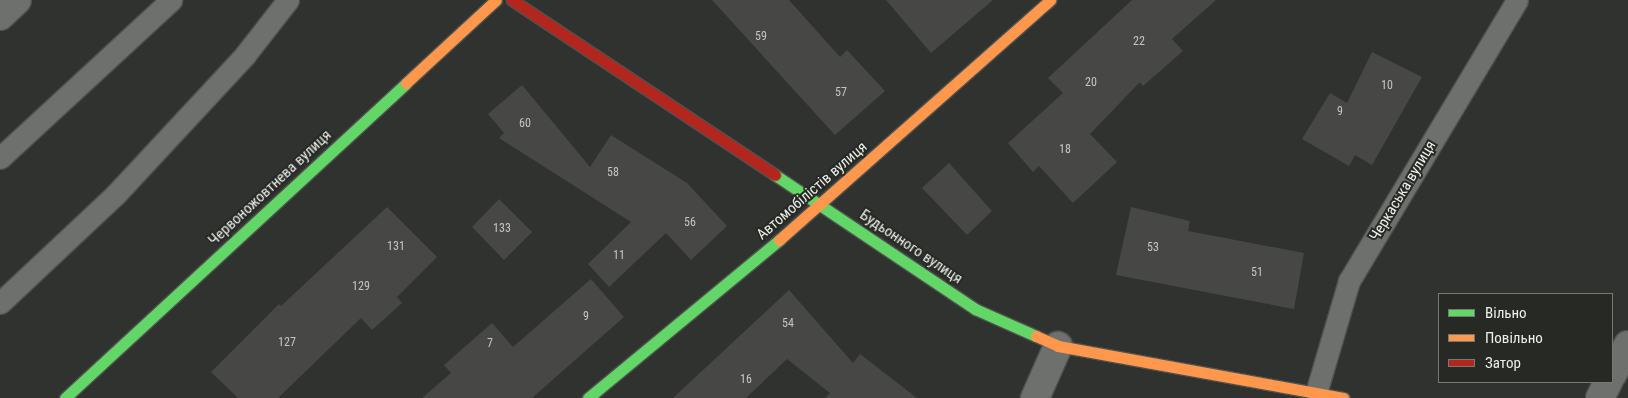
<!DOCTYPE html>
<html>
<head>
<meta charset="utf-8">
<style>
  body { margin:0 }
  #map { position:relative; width:1628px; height:398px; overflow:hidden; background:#30322f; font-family:"Roboto Condensed",sans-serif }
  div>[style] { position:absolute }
  .building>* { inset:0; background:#474846 }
  .roads { filter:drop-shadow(1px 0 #4f514e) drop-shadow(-1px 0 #4f514e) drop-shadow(0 1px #4f514e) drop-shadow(0 -1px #4f514e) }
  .lane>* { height:21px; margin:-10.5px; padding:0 10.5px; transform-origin:10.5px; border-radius:10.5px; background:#6e706d }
  .street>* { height:28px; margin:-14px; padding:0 14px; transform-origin:14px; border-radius:14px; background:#6e706d }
  .fast>* { height:11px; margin:-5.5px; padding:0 5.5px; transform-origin:5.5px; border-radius:5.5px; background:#63d668 }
  .slow>* { height:11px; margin:-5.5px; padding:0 5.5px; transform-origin:5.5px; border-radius:5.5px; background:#ff974d }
  .jam>* { height:11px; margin:-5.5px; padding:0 5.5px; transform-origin:5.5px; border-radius:5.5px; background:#b3261e }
  span { translate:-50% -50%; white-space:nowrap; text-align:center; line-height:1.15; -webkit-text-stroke:4px #262924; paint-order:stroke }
  .number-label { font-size:12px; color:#c4c6c2 }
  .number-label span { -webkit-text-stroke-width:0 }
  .street-label { font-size:15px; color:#edf0ec }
  .legend { position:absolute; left:1438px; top:293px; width:175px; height:90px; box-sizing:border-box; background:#262924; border:1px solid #767974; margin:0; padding:6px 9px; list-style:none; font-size:15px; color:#edf0ec }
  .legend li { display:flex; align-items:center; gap:10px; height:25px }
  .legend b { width:25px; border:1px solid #767974 }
</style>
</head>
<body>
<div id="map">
  <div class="building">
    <i style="clip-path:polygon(712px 0,789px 0,840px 57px,847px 50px,885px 91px,835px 135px)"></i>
    <i style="clip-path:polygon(886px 0,993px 0,931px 53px)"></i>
    <i style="clip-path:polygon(1132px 0,1216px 0,1172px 39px,1183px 51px,1143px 86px,1140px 82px,1090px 134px,1117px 162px,1073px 203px,1039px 166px,1033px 172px,1008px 143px,1063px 93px,1048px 78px)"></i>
    <i style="clip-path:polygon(1372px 52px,1422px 77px,1372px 165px,1355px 155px,1349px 166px,1302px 139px,1330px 93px,1347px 103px)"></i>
    <i style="clip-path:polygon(522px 85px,590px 167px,611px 135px,687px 183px,727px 226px,691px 260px,666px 233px,609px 287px,588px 264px,631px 222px,499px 138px,504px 133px,488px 114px)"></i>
    <i style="clip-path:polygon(949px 163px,992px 211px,967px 235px,922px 188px)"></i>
    <i style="clip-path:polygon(499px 199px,532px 232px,504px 260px,472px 227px)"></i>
    <i style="clip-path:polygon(387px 207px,437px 257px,397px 297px,402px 303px,372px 330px,361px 318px,278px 398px,238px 398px,211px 372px,279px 304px,281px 306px)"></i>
    <i style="clip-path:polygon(1131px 207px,1190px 221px,1188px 231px,1304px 253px,1294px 309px,1116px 275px)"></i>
    <i style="clip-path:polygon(591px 279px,624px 317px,532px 398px,422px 398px,451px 373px,444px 365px,492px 323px,513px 347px)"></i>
    <i style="clip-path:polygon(789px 290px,853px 363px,860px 354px,917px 398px,825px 398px,830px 393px,787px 359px,746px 398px,673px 398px)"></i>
  </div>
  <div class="roads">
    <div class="lane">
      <i style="left:0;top:158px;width:233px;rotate:-42.7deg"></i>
      <i style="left:0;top:303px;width:159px;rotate:-43.2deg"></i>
      <i style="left:116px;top:194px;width:190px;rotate:-47.1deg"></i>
      <i style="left:245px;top:55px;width:70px;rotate:-52deg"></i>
      <i style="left:1316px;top:393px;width:117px;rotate:-73.6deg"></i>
      <i style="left:1349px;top:281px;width:327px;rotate:-59.1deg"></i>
    </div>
    <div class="street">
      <i style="left:0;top:16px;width:23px;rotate:-43deg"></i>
      <i style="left:1612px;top:375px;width:34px;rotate:-62deg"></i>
      <i style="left:1035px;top:398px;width:57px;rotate:-66.1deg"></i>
      <i style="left:1600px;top:398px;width:18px;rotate:-63deg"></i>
    </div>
    <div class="fast">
      <i style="left:775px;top:175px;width:241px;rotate:33.8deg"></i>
      <i style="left:975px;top:309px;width:67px;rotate:23.9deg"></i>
      <i style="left:65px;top:398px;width:464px;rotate:-42.7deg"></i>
      <i style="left:588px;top:398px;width:248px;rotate:-39.6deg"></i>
    </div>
    <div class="slow">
      <i style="left:406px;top:83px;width:122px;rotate:-42.7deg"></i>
      <i style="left:779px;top:240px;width:362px;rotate:-41.5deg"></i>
      <i style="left:1036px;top:336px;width:24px;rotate:24deg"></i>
      <i style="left:1058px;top:346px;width:290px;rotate:10.3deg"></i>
    </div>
    <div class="jam">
      <i style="left:512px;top:0;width:316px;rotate:33.6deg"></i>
    </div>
  </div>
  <div class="number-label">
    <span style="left:761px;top:37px">59</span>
    <span style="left:1139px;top:42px">22</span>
    <span style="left:1091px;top:83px">20</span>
    <span style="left:1387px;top:86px">10</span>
    <span style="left:841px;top:93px">57</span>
    <span style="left:1340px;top:112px">9</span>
    <span style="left:525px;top:124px">60</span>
    <span style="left:1065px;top:150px">18</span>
    <span style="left:613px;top:173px">58</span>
    <span style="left:690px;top:223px">56</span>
    <span style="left:502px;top:229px">133</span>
    <span style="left:396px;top:247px">131</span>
    <span style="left:1153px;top:248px">53</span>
    <span style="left:619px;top:256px">11</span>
    <span style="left:1257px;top:273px">51</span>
    <span style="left:361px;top:287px">129</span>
    <span style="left:586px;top:317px">9</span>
    <span style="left:788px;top:324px">54</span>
    <span style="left:287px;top:343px">127</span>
    <span style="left:490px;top:344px">7</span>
    <span style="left:746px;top:380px">16</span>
  </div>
  <div class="street-label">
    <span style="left:270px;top:188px;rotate:-43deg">Червоножовтнева вулиця</span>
    <span style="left:812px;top:191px;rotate:-41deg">Автомобілістів вулиця</span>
    <span style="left:1403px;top:191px;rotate:-59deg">Черкаська вулиця</span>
    <span style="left:911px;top:247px;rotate:34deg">Будьонного вулиця</span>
  </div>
  <ul class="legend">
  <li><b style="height:6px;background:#63d668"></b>Вільно</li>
  <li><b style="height:6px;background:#ff974d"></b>Повільно</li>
  <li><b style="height:6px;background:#b3261e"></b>Затор</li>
  </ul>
</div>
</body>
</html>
